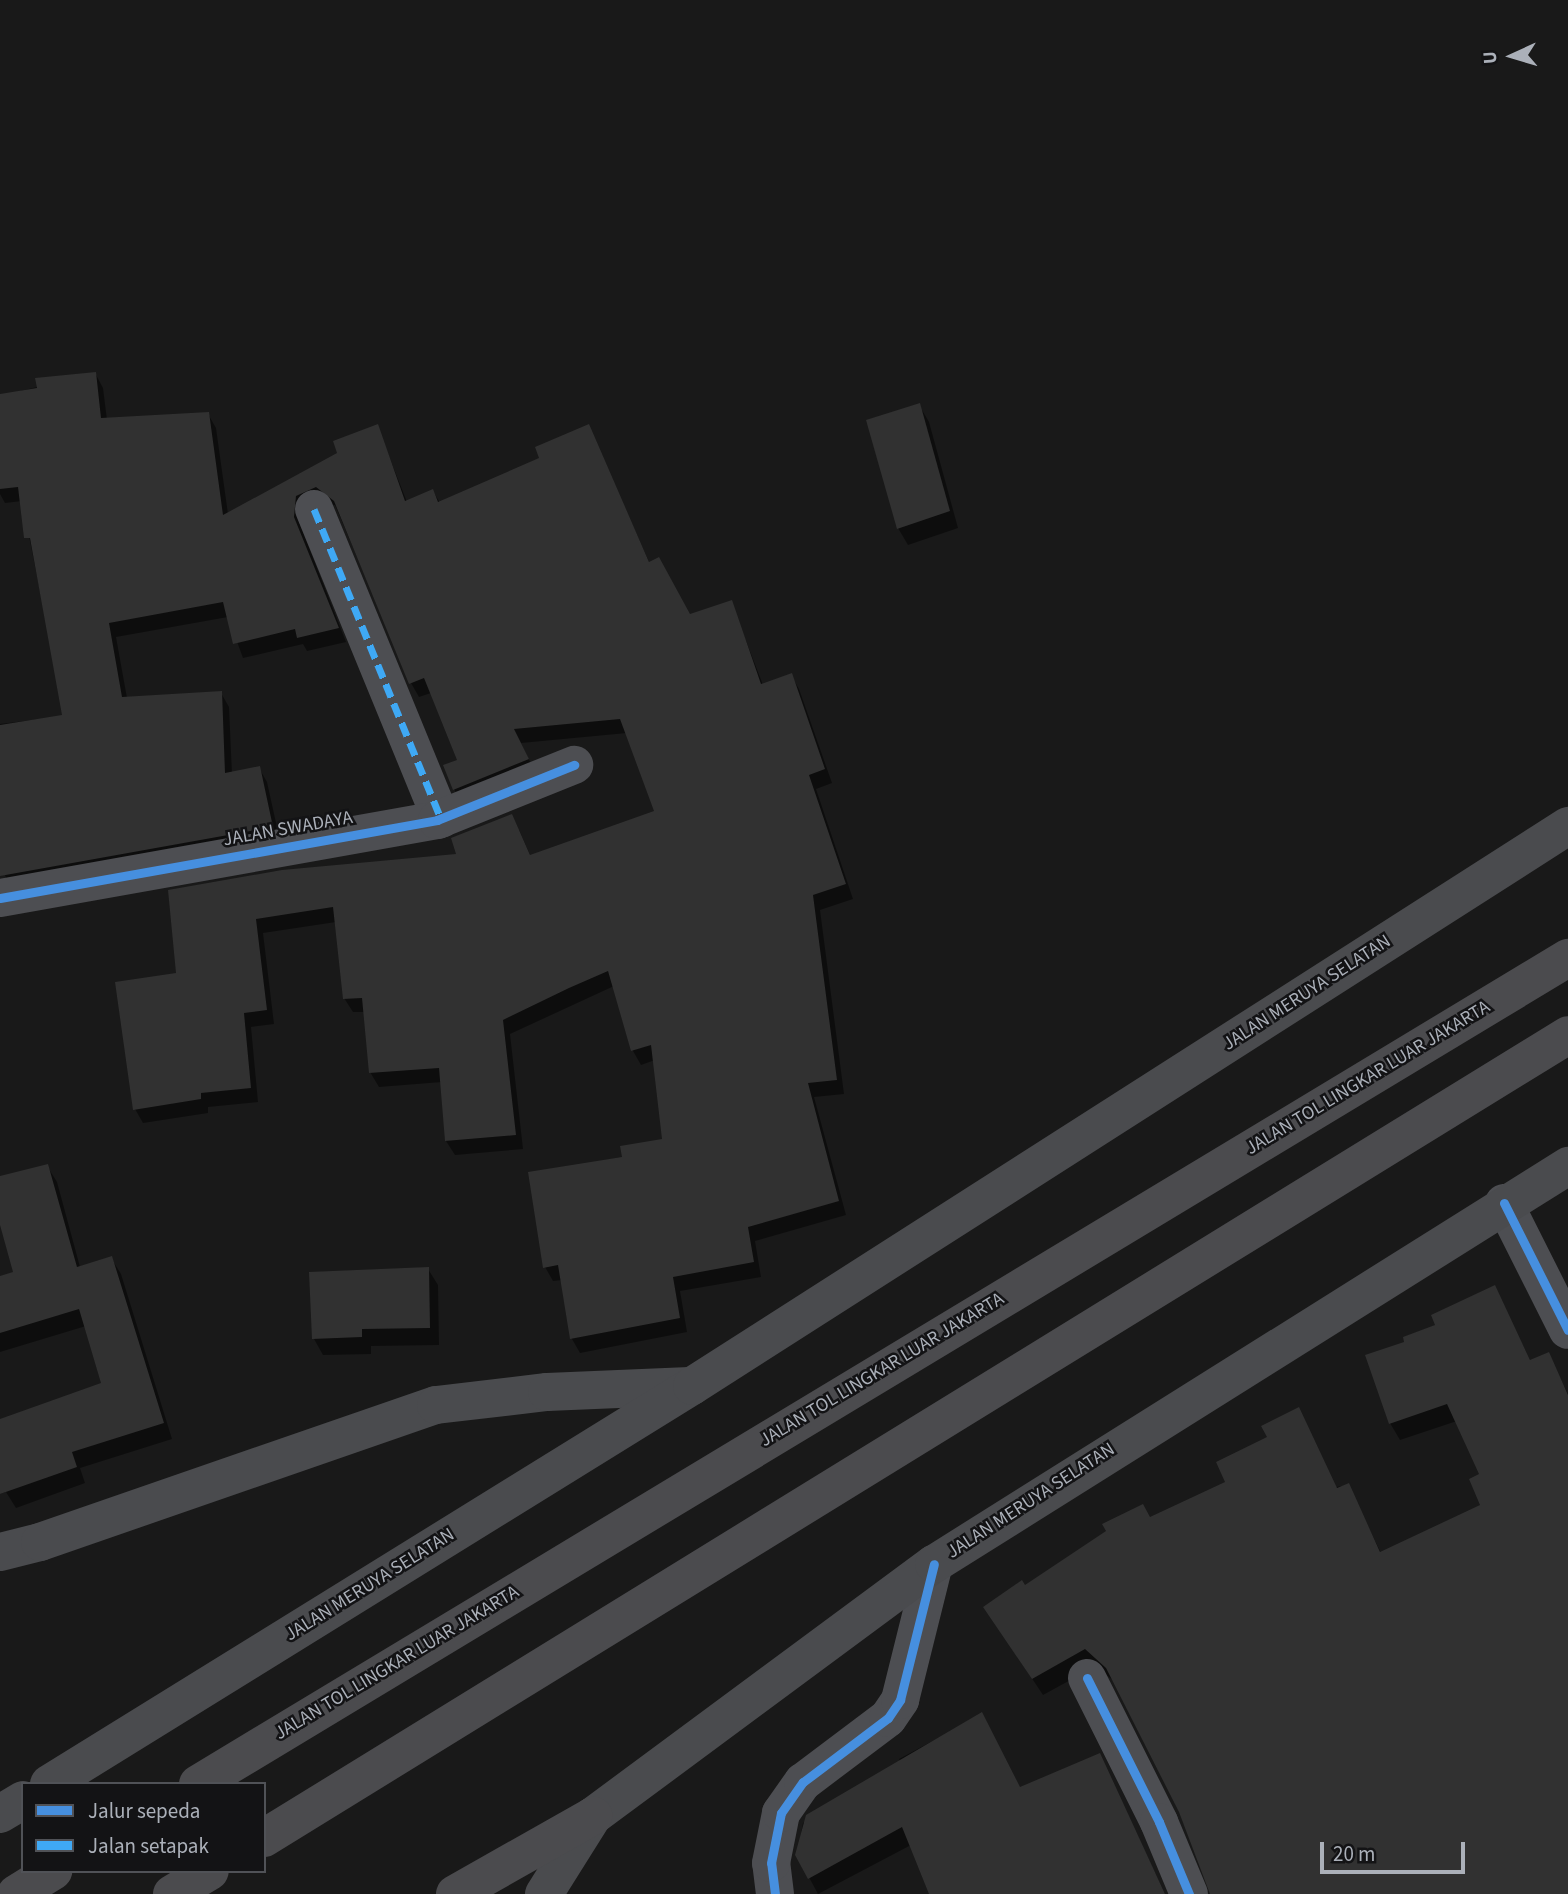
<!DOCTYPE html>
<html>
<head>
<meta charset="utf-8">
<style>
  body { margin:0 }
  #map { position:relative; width:1568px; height:1894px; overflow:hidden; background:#191919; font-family:"Source Sans 3",sans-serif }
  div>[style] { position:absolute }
  .shadow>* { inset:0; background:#0007 }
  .building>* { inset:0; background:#313131 }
  .minor>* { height:38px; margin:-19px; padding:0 19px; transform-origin:19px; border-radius:19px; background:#4d4e52 }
  .primary>* { height:38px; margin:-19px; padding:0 19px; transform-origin:19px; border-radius:19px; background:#4a4b4e }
  .motorway>* { height:38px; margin:-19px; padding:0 19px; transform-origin:19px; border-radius:19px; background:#4b4b4e }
  .quiet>* { height:7px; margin-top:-3.5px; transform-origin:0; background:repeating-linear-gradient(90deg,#3fa9f5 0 14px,transparent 0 21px) }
  .cycleway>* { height:9px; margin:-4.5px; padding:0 4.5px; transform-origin:4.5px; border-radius:4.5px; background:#468fdf }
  span { translate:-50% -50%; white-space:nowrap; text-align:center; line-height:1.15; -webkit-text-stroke:5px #131315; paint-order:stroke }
  .street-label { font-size:19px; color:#abb0b9 }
  .legend { position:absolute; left:21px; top:1782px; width:245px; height:91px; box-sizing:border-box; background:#131315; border:2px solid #505257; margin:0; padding:9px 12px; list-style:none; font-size:21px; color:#abb0b9 }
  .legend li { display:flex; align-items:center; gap:14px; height:35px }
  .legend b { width:35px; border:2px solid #505257 }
  .north { position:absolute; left:1477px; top:21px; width:70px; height:70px; -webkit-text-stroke:5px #131315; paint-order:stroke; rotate:266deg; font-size:19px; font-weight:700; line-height:28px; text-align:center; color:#abb0b9 }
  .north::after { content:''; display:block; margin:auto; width:24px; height:32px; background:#abb0b9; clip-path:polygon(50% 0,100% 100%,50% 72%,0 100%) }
  .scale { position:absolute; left:1320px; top:1842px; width:145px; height:32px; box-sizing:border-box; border:4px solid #abb0b9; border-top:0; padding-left:9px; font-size:21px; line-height:24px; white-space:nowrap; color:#abb0b9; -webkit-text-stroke:5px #131315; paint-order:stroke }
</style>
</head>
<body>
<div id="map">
  <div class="shadow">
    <i style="clip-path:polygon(95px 373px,103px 388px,107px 420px,208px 414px,216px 428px,228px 514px,340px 454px,377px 426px,407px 502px,433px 491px,440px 503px,542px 459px,588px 426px,650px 564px,689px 616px,731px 602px,763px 685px,791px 675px,799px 689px,832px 783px,816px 789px,853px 899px,820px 910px,844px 1094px,814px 1097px,846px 1215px,755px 1241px,761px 1277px,680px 1291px,687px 1332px,580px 1353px,572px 1339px,562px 1280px,553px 1281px,545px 1267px,624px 1158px,664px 1141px,655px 1060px,641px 1065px,633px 1051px,614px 986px,510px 1034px,523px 1149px,455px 1155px,446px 1141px,442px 1082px,379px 1087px,370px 1072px,365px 1012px,353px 1012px,344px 998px,336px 922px,263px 933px,274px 1024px,251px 1027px,258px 1102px,208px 1107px,208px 1113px,143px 1123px,135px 1109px,178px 975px,170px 892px,458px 856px,519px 830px,531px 857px,657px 812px,627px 733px,521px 743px,536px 774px,462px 803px,454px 789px,459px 761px,431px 693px,419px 697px,411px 683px,335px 505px,313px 503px,299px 522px,346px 642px,307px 651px,303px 644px,243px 658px,228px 617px,116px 637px,127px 698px,221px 693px,229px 707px,232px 774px,259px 768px,267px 782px,280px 841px,10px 889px,0 861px,0 724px,65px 716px,22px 501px,5px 503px,0 494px,0 396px)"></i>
    <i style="clip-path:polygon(919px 405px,929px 422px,958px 528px,908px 545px,898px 528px)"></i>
    <i style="clip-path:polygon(47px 1166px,57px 1182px,80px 1267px,111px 1258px,121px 1274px,172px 1439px,80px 1468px,85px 1483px,16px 1508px,6px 1492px,0 1494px,0 1421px,103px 1384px,86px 1326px,0 1352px,0 1278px,15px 1273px,0 1218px,0 1178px)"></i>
    <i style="clip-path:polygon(428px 1269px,438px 1285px,439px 1345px,371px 1346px,371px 1354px,323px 1355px,314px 1339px)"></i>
    <i style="clip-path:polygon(1494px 1287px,1531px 1362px,1548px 1354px,1568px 1394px,1568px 1894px,1210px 1894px,1211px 1885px,1180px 1811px,1116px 1683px,1096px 1666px,1043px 1695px,985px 1608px,1149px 1519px,1348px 1485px,1381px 1553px,1483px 1506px,1481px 1475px,1457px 1421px,1400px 1440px,1390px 1423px,1407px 1343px)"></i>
    <i style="clip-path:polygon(981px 1715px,1020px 1789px,1099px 1755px,1165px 1894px,931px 1894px,911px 1845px,818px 1894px,797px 1855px,803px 1823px,902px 1765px,899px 1759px)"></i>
  </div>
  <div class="building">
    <i style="clip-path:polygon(96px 372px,101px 418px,209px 412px,223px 515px,337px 453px,333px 441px,378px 424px,405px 501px,433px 489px,438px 502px,539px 458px,535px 447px,589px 424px,649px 562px,659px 557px,690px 614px,732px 600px,761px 684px,792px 673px,825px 769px,809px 775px,846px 884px,813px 895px,837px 1080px,808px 1083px,839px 1201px,748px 1227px,754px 1262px,673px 1277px,680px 1318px,570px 1339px,558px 1265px,543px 1268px,528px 1172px,622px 1157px,620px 1146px,662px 1139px,651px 1045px,631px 1051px,608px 971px,569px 988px,503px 1020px,516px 1135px,445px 1141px,439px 1068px,369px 1073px,362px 998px,343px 999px,333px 907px,256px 919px,267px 1010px,244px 1013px,251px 1088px,201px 1093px,201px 1099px,133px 1110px,115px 982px,176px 973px,168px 890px,282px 870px,456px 854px,451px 838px,512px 814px,530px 855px,654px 811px,620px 719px,514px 729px,529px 759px,453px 790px,443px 765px,457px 760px,424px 678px,409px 684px,334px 501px,316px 487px,296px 496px,294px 517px,339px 628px,297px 638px,295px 629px,233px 644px,223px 602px,109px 623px,122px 697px,222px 691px,225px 773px,260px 766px,273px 827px,0 876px,0 725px,62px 715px,30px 538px,24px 538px,18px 487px,0 489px,0 394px,37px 388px,35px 378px)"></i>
    <i style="clip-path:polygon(920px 403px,950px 511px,897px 529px,866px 420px)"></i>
    <i style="clip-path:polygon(48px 1164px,77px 1267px,112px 1256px,164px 1423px,72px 1452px,77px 1467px,0 1494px,0 1419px,101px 1383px,79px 1309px,0 1333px,0 1276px,13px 1272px,0 1225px,0 1176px)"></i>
    <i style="clip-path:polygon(429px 1267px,430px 1328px,362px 1329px,362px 1337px,312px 1339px,309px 1272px)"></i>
    <i style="clip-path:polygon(1495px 1285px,1530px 1360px,1549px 1352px,1568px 1395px,1568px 1894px,1210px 1894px,1179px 1812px,1106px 1668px,1085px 1649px,1032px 1679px,983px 1607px,1022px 1580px,1025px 1585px,1106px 1531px,1102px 1524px,1143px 1504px,1150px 1517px,1225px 1482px,1216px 1462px,1267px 1437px,1261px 1426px,1299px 1407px,1337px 1488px,1349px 1483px,1380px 1552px,1480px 1505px,1469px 1479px,1479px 1474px,1447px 1404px,1389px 1424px,1365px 1355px,1404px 1342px,1403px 1337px,1435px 1325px,1431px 1315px)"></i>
    <i style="clip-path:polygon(982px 1712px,1020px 1787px,1100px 1753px,1165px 1894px,929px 1894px,902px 1827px,808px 1879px,795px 1855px,806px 1815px)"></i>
  </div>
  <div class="minor">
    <i style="left:314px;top:509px;width:335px;rotate:67.7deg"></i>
    <i style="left:0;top:898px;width:444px;rotate:-10.1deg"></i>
    <i style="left:437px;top:820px;width:148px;rotate:-21.9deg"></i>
    <i style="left:1504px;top:1203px;width:142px;rotate:63.3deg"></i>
    <i style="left:1087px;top:1678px;width:161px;rotate:63.4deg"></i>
    <i style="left:1159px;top:1822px;width:78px;rotate:67.4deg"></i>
    <i style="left:775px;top:1894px;width:31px;rotate:-97deg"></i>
    <i style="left:771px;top:1863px;width:51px;rotate:-78.7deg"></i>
    <i style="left:781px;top:1813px;width:38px;rotate:-55deg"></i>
    <i style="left:803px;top:1782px;width:106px;rotate:-37deg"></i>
    <i style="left:888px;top:1718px;width:22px;rotate:-56deg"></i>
    <i style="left:900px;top:1700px;width:140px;rotate:-76deg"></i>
  </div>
  <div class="primary">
    <i style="left:0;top:1552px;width:41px;rotate:-14deg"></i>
    <i style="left:40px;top:1542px;width:419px;rotate:-19.1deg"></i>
    <i style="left:436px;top:1405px;width:112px;rotate:-6.7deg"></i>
    <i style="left:547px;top:1392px;width:143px;rotate:-2.4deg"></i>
    <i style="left:49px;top:1784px;width:756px;rotate:-31.76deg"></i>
    <i style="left:692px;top:1386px;width:1040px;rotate:-32.59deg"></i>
    <i style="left:0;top:1814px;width:27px;rotate:-31deg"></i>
    <i style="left:544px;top:1894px;width:92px;rotate:-57.9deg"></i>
    <i style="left:593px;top:1816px;width:424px;rotate:-36.5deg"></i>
    <i style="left:934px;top:1564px;width:749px;rotate:-32.12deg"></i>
  </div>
  <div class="motorway">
    <i style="left:198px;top:1784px;width:1600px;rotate:-31.09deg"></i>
    <i style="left:264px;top:1838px;width:1531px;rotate:-31.62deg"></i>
    <i style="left:16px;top:1894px;width:44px;rotate:-31.9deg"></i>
    <i style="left:172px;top:1894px;width:44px;rotate:-31.2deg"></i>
    <i style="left:455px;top:1894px;width:159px;rotate:-29.5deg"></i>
  </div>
  <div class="quiet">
    <i style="left:314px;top:509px;width:335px;rotate:67.7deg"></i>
  </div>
  <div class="cycleway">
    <i style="left:0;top:898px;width:444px;rotate:-10.1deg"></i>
    <i style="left:437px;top:820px;width:148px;rotate:-21.9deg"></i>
    <i style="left:1504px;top:1203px;width:142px;rotate:63.3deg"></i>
    <i style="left:1087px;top:1678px;width:161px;rotate:63.4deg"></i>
    <i style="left:1159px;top:1822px;width:78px;rotate:67.4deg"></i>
    <i style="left:775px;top:1894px;width:31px;rotate:-97deg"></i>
    <i style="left:771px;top:1863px;width:51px;rotate:-78.7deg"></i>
    <i style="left:781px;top:1813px;width:38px;rotate:-55deg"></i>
    <i style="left:803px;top:1782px;width:106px;rotate:-37deg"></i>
    <i style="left:888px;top:1718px;width:22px;rotate:-56deg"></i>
    <i style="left:900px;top:1700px;width:140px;rotate:-76deg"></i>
  </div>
  <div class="street-label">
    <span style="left:288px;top:829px;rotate:-10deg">JALAN SWADAYA</span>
    <span style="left:1307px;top:993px;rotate:-33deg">JALAN MERUYA SELATAN</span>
    <span style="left:1368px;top:1078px;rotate:-31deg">JALAN TOL LINGKAR LUAR JAKARTA</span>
    <span style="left:882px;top:1370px;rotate:-31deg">JALAN TOL LINGKAR LUAR JAKARTA</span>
    <span style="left:1031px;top:1501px;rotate:-33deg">JALAN MERUYA SELATAN</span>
    <span style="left:370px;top:1585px;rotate:-32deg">JALAN MERUYA SELATAN</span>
    <span style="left:397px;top:1663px;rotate:-31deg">JALAN TOL LINGKAR LUAR JAKARTA</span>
  </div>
  <ul class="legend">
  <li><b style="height:9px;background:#468fdf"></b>Jalur sepeda</li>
  <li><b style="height:9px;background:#3fa9f5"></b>Jalan setapak</li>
  </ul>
  <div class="north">U</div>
  <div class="scale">20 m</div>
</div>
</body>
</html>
